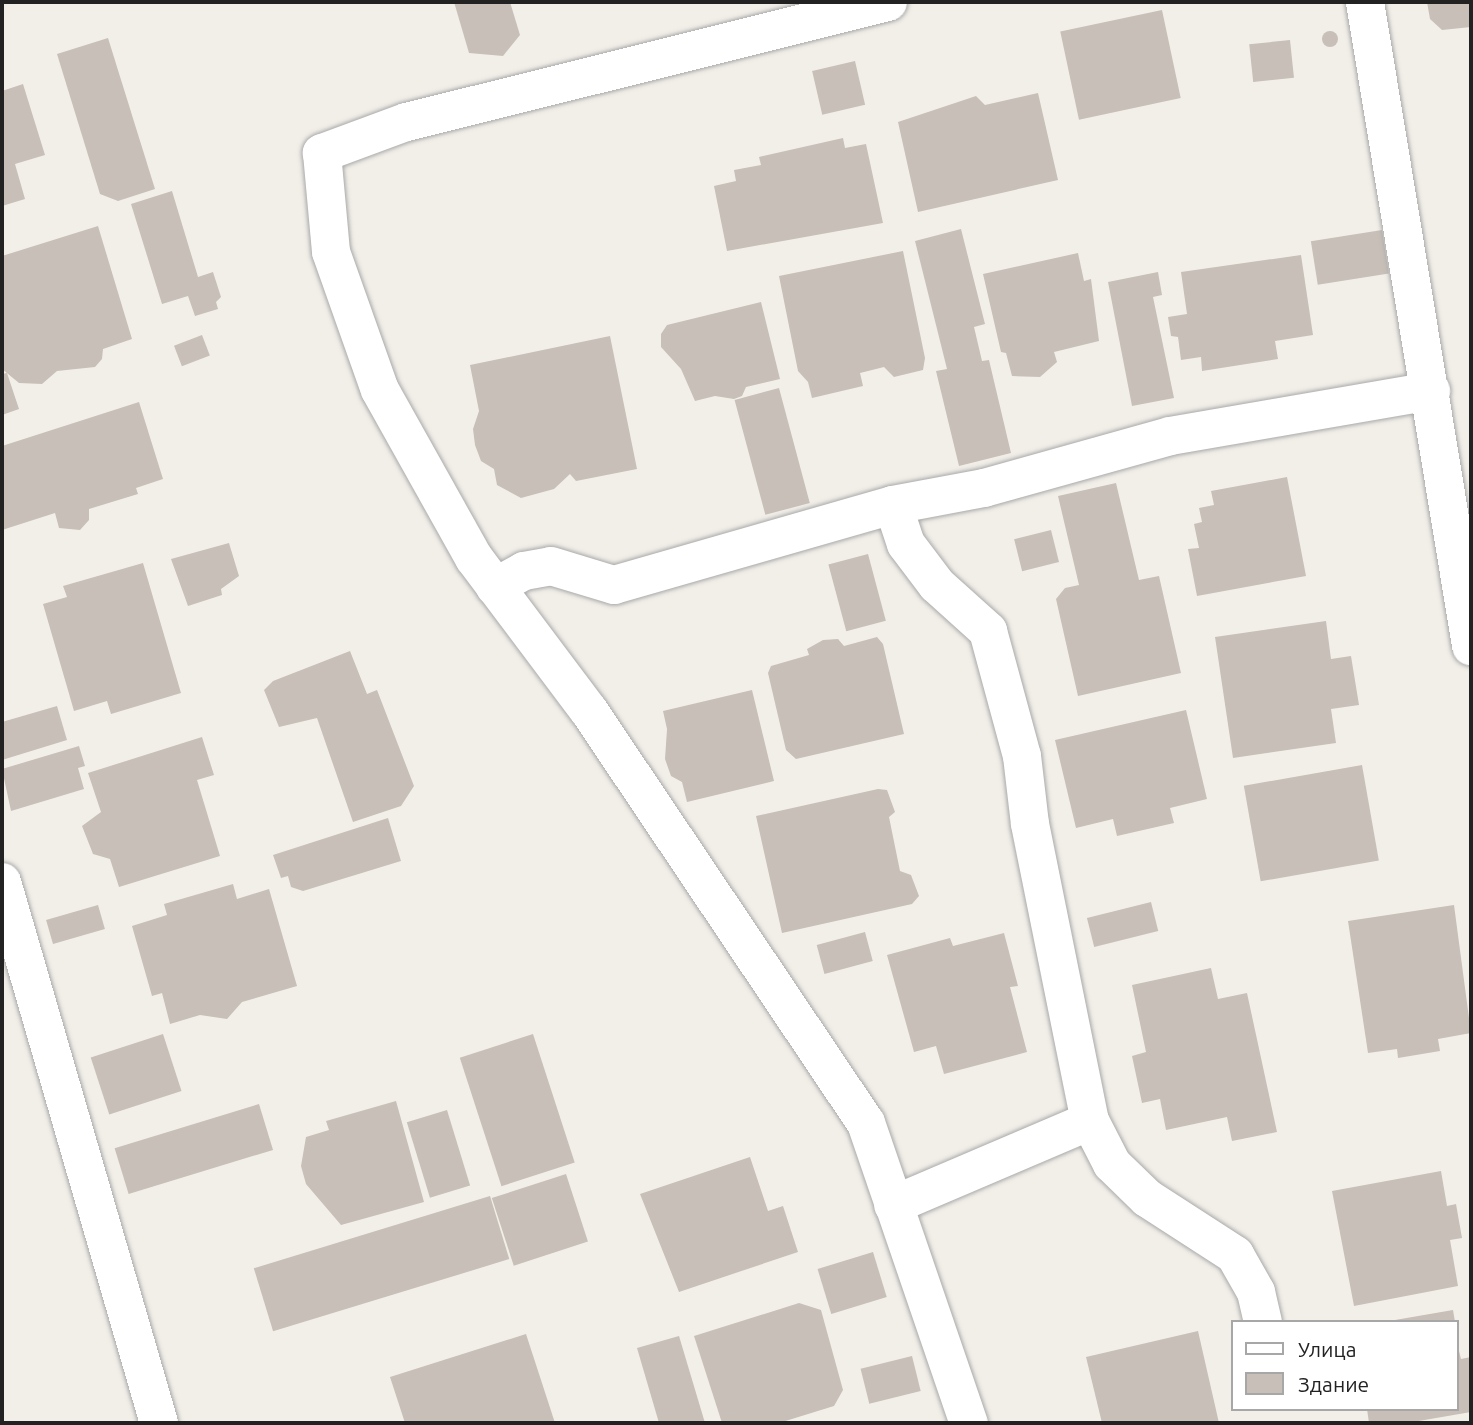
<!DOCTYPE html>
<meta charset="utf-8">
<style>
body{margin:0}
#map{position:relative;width:1473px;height:1425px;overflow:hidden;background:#f2efe9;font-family:Ubuntu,sans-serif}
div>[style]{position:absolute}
.building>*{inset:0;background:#c7bfb8;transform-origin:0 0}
.round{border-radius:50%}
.roads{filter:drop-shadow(0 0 2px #a9a9a9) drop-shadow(0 0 2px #a9a9a9)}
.minor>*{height:38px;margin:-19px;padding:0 19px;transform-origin:19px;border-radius:19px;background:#fff}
span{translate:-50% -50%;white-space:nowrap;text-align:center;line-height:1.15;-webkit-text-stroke:5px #fff;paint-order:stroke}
.frame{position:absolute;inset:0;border:4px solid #222;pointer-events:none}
.legend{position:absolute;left:1231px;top:1320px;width:228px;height:91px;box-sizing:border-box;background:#fff;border:2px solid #a7a7a7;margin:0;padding:9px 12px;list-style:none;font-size:21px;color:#222}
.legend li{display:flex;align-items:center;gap:14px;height:35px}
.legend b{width:35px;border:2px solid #a7a7a7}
</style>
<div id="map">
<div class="building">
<div style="clip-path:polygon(454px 2px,510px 2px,520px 35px,503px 56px,469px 53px)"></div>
<div style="clip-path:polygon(1427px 2px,1471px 2px,1471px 27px,1442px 30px,1430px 19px)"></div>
<div style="left:1162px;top:10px;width:90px;height:104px;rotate:78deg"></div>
<div class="round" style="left:1322px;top:31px;width:16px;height:16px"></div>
<div style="clip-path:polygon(108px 38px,155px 189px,118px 201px,100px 194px,57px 54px)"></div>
<div style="left:1290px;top:40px;width:38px;height:41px;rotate:84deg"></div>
<div style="left:855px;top:61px;width:45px;height:44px;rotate:77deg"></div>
<div style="clip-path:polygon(23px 84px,45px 155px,15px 164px,25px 199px,2px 206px,2px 91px)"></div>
<div style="clip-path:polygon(1038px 93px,1058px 180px,918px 212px,898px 122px,976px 96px,985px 105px)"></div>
<div style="clip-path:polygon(843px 138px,845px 148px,866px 144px,883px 223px,727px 251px,714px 186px,736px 181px,734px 170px,761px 165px,759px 157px)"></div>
<div style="clip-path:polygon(172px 191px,198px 277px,213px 272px,221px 297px,216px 302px,218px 309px,195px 316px,188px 296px,162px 304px,131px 204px)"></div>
<div style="clip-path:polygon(98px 226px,132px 339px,103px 349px,102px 359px,95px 367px,57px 371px,42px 384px,19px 383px,2px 369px,2px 256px)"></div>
<div style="clip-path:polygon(961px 229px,985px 324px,974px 327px,982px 361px,989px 360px,1011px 453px,959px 466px,936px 371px,947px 369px,915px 241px)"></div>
<div style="left:1382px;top:230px;width:44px;height:72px;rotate:81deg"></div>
<div style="clip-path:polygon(903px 251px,925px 358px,923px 370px,894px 377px,884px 367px,860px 373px,863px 386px,812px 398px,808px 382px,798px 371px,779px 276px)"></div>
<div style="clip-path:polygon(1078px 253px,1084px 281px,1091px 279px,1099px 341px,1054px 352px,1057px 362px,1040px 377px,1012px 376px,1006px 353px,1001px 352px,983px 274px)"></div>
<div style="clip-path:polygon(1301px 255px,1313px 335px,1275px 341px,1278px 359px,1202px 371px,1201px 357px,1181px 360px,1178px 337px,1171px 336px,1168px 317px,1187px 314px,1181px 272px)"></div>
<div style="clip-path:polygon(1158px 272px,1162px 295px,1153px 297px,1174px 398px,1132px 406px,1108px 282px)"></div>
<div style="clip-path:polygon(761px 302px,780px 379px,746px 387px,742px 396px,734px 399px,715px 396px,695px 401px,681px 369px,661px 347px,661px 334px,667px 325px)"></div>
<div style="left:202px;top:335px;width:22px;height:30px;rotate:69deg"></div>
<div style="clip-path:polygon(610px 336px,637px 469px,576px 481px,570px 474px,554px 489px,521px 498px,497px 485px,494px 469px,481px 461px,475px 445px,473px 429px,479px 411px,470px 365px)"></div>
<div style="clip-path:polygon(7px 373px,19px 409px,2px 415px,2px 374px)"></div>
<div style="left:779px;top:388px;width:119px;height:46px;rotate:75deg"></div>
<div style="clip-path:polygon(139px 402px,163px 479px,136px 488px,138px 494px,89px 509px,89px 520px,80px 530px,59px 528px,55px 513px,2px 530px,2px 446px)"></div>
<div style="clip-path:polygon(1287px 477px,1306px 576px,1197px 596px,1188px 549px,1199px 548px,1194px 524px,1202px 522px,1199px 508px,1214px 505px,1211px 491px)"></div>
<div style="clip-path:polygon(1116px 483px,1139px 580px,1159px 576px,1181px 673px,1078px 696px,1056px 599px,1065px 588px,1079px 585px,1058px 496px)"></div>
<div style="left:1051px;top:530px;width:33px;height:38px;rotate:76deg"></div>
<div style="clip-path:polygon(229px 543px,239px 576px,221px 589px,222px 595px,188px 606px,171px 559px)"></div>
<div style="left:868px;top:554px;width:69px;height:41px;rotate:75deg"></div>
<div style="clip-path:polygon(143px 563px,181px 693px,111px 714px,107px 701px,74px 711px,43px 604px,67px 597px,63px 586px)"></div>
<div style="clip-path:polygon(1326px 621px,1331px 659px,1351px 656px,1359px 705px,1331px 709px,1336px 743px,1233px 758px,1215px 637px)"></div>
<div style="clip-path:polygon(877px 637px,883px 644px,904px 734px,796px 759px,786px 750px,768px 673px,771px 666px,809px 655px,807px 649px,823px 640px,838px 639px,844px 646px)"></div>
<div style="clip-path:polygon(350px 651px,367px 694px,377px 690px,414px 786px,401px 806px,353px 822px,317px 718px,279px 727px,264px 690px,273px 681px)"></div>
<div style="clip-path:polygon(752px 690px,774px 781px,687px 802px,682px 782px,671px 776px,665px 759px,667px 729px,663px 711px)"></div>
<div style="clip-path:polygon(57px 706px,67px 740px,2px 760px,2px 722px)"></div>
<div style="clip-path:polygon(1186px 710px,1207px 799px,1170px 808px,1174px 823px,1117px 836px,1113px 819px,1076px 828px,1055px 740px)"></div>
<div style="clip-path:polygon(202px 737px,214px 775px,197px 780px,220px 856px,119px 887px,110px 859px,93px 854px,82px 826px,101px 812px,88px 773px)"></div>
<div style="clip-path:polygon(79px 746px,85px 766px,78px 768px,84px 789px,11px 811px,2px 769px)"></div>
<div style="left:1362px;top:765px;width:97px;height:120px;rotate:80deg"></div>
<div style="clip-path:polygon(878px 789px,887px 790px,895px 812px,889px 817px,900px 871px,911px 875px,919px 896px,912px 904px,782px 933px,756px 816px)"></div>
<div style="clip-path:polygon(388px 818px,401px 861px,303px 891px,291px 887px,288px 876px,281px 878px,273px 855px)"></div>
<div style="clip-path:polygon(233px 884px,237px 899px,269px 889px,297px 986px,242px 1002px,227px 1019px,200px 1015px,170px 1024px,162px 993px,152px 996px,132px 926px,167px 915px,164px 904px)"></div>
<div style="left:1151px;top:902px;width:30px;height:66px;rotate:76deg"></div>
<div style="left:98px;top:905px;width:25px;height:54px;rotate:74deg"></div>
<div style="clip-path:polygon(1454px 905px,1471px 1033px,1438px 1039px,1440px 1051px,1398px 1058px,1397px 1049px,1368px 1053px,1348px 921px)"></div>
<div style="left:865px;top:932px;width:30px;height:50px;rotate:75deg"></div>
<div style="clip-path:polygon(1004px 933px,1018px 986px,1010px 987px,1027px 1052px,944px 1074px,936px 1046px,914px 1052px,887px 955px,950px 938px,953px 946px)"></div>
<div style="clip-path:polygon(1211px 968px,1218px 999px,1247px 993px,1277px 1132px,1232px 1141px,1227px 1117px,1166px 1130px,1160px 1099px,1142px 1103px,1132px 1056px,1146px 1052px,1132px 985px)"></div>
<div style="left:163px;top:1034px;width:60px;height:76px;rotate:72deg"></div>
<div style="left:533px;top:1034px;width:135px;height:77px;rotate:72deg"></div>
<div style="clip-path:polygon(396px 1101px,424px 1202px,341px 1225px,306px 1184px,301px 1166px,306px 1137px,329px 1130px,326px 1121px)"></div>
<div style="left:259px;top:1104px;width:48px;height:151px;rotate:73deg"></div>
<div style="left:447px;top:1110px;width:79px;height:42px;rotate:73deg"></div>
<div style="clip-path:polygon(750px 1157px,768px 1211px,783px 1206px,798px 1252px,679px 1292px,640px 1194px)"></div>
<div style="clip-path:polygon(1441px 1171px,1447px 1206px,1456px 1204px,1462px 1238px,1450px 1240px,1458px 1286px,1354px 1306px,1332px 1191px)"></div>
<div style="left:566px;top:1174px;width:71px;height:78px;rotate:72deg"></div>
<div style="left:490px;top:1196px;width:66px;height:247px;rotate:73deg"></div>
<div style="left:873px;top:1252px;width:47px;height:58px;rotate:73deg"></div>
<div style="clip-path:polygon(799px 1303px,821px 1310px,843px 1390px,834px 1406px,779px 1423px,722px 1423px,694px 1336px)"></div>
<div style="clip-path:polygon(1453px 1310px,1455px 1322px,1395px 1322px,1395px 1320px)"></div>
<div style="clip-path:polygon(1198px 1331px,1219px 1423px,1102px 1423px,1086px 1357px)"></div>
<div style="clip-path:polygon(526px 1334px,555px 1423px,405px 1423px,390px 1377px)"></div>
<div style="clip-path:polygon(679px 1336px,705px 1423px,659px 1423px,637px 1348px)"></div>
<div style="clip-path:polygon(1457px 1343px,1461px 1359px,1471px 1357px,1471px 1412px,1407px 1423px,1369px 1423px,1367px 1409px,1457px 1409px)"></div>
<div style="left:912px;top:1356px;width:36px;height:53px;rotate:76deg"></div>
</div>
<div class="roads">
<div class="minor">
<div style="left:888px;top:2px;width:497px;rotate:166deg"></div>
<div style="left:406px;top:122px;width:90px;rotate:159.7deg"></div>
<div style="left:322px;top:153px;width:99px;rotate:84.8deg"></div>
<div style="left:331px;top:252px;width:146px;rotate:70.5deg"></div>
<div style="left:380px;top:390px;width:193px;rotate:60.8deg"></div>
<div style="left:474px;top:558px;width:191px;rotate:53.1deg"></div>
<div style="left:589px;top:711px;width:496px;rotate:56.1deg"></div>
<div style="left:866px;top:1123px;width:317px;rotate:71.1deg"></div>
<div style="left:1365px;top:2px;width:653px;rotate:80.65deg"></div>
<div style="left:893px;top:505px;width:93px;rotate:-10.6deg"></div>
<div style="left:984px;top:488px;width:193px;rotate:-15.6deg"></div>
<div style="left:1170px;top:436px;width:265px;rotate:-9.8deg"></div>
<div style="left:495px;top:587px;width:33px;rotate:-29deg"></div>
<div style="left:524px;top:571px;width:27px;rotate:-10deg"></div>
<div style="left:551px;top:566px;width:66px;rotate:16.8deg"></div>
<div style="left:614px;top:585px;width:290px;rotate:-16deg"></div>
<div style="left:893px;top:505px;width:41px;rotate:71.6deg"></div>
<div style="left:906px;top:544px;width:51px;rotate:52.9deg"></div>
<div style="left:937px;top:585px;width:69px;rotate:42deg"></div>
<div style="left:988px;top:631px;width:130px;rotate:74.8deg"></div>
<div style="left:1022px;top:756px;width:68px;rotate:83.3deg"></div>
<div style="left:1030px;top:824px;width:303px;rotate:78.6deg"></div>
<div style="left:1090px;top:1121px;width:214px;rotate:156.9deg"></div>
<div style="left:2px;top:882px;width:563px;rotate:73.82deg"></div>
<div style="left:1090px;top:1121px;width:48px;rotate:62.9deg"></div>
<div style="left:1112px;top:1164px;width:49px;rotate:44.2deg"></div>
<div style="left:1147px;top:1198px;width:105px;rotate:32.9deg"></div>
<div style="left:1235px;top:1255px;width:43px;rotate:60.4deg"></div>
<div style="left:1256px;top:1292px;width:31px;rotate:77deg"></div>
</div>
</div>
<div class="frame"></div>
<ul class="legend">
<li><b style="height:9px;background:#fff"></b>Улица</li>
<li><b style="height:19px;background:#c7bfb8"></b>Здание</li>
</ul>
</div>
